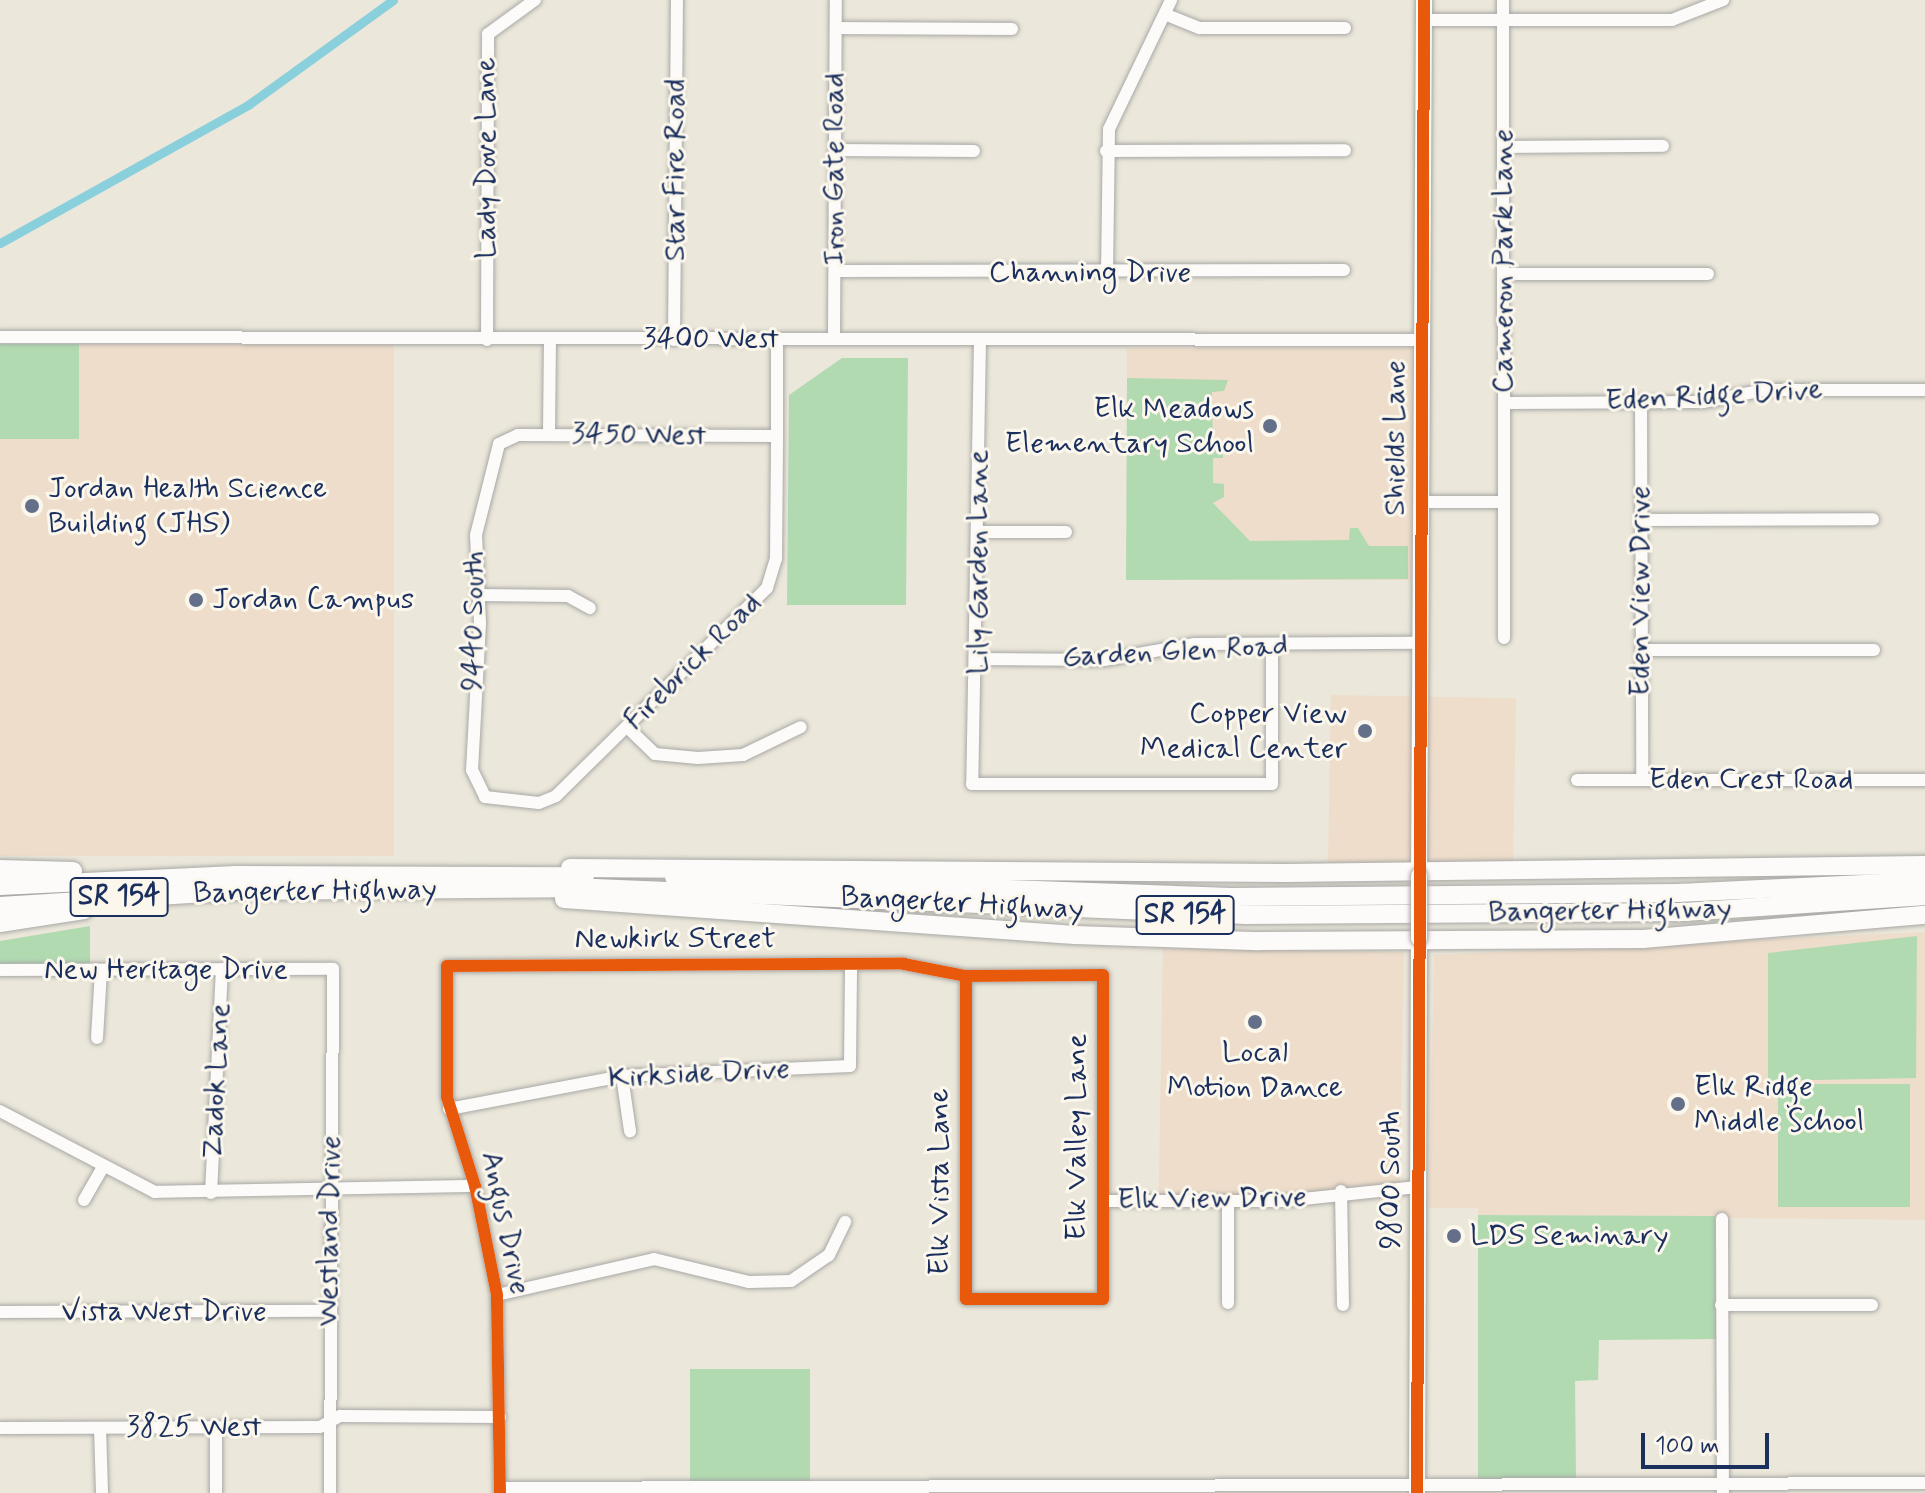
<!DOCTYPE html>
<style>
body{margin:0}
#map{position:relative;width:1925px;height:1493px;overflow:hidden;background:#ebe7da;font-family:Mynerve,sans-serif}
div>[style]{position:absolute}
.built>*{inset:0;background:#eeddca;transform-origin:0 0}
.green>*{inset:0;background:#b1dab1;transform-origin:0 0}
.canal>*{height:9px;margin:-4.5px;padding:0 4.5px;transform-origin:4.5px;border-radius:4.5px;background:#89cfdc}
.roads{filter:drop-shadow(0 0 2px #a8a8a6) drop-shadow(0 0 2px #a8a8a6)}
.minor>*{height:12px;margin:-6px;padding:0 6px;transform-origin:6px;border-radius:6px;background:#fcfbf9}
.major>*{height:16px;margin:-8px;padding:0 8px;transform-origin:8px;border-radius:8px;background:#fcfbf9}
.highway>*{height:18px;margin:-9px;padding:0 9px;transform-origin:9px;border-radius:9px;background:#fcfbf9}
.bridges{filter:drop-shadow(0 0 2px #a8a8a6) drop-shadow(0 0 2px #a8a8a6)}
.major-bridge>*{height:16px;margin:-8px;padding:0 8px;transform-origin:8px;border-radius:8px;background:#fcfbf9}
.cycleway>*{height:12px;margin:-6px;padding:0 6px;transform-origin:6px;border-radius:6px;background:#e8590c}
.dots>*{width:22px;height:22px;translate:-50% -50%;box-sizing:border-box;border:4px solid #fbf7ec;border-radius:50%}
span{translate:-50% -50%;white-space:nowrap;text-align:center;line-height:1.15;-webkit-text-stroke:6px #fbf7ec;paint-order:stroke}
.shield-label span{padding:2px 6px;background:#fbf7ec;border:2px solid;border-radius:6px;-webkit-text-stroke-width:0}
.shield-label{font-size:28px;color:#1b2f5e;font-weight:700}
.street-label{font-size:30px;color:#1b2f5e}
.poi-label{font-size:30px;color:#1b2f5e}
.right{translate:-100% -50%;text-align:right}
.left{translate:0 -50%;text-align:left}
.scale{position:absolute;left:1641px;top:1433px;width:128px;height:36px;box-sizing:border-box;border:4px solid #1b2f5e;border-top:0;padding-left:10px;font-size:24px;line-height:28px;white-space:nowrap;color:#1b2f5e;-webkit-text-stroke:6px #fbf7ec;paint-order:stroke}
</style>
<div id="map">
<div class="built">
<div style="left:0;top:344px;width:394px;height:512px"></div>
<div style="left:1127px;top:348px;width:284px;height:232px"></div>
<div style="left:1331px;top:695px;width:185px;height:168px;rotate:1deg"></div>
<div style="clip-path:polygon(1925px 932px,1925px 1220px,1478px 1215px,1478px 1208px,1429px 1208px,1434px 955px)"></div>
<div style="left:1163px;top:948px;width:241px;height:247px;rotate:1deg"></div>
</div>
<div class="green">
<div style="left:0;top:344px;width:79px;height:95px"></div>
<div style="clip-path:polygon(842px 358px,908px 358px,906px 605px,787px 605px,789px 395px)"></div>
<div style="clip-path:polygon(1127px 378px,1228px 380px,1224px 391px,1212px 392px,1213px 457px,1214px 445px,1223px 445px,1223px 458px,1213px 458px,1213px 483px,1224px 484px,1224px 497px,1213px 503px,1250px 541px,1349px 540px,1350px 528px,1358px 528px,1369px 546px,1408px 546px,1408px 579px,1126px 580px)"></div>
<div style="clip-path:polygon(90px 926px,90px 965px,0 966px,0 941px)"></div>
<div style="clip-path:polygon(1917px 936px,1916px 1078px,1768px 1081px,1768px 953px)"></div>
<div style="left:1778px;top:1084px;width:132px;height:123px"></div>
<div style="clip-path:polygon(1478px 1215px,1715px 1216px,1716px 1339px,1599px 1340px,1598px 1380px,1575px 1381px,1576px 1479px,1478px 1479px)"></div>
<div style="left:690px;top:1369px;width:120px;height:113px"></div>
</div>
<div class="canal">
<div style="left:0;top:243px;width:284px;rotate:-29.1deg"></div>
<div style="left:248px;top:105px;width:179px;rotate:-35.9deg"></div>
</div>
<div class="roads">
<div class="minor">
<div style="left:1503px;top:0;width:638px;rotate:89.91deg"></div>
<div style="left:1167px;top:15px;width:35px;rotate:22deg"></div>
<div style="left:1200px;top:28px;width:145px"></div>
<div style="left:1424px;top:20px;width:248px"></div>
<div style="left:1672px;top:20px;width:55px;rotate:-21.4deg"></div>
<div style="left:836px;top:28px;width:176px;rotate:0.3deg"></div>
<div style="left:1504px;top:147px;width:159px;rotate:-0.4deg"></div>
<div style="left:835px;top:150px;width:139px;rotate:0.4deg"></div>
<div style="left:1106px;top:151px;width:239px;rotate:-0.2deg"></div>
<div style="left:835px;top:271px;width:509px;rotate:-0.11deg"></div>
<div style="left:1107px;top:273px;width:144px;rotate:-89.2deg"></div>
<div style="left:1109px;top:129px;width:143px;rotate:-64.3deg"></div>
<div style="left:1504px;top:274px;width:204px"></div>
<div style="left:0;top:337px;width:1422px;rotate:0.12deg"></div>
<div style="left:834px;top:339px;width:339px;rotate:-89.7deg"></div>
<div style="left:487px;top:340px;width:306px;rotate:-89.8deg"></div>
<div style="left:488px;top:34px;width:58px;rotate:-35.9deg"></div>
<div style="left:674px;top:340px;width:340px;rotate:-89.5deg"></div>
<div style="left:980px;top:340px;width:444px;rotate:91deg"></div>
<div style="left:972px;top:784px;width:300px"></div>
<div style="left:1272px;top:784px;width:140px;rotate:-90deg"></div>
<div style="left:1641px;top:402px;width:378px;rotate:89.8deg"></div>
<div style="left:1504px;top:403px;width:199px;rotate:-0.3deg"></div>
<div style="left:1703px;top:402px;width:63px;rotate:-11deg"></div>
<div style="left:1765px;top:390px;width:160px"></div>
<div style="left:549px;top:434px;width:95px;rotate:-89.4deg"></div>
<div style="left:777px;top:436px;width:259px;rotate:-179.8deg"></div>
<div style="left:518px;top:435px;width:21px;rotate:155deg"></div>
<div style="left:499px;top:444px;width:94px;rotate:104.2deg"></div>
<div style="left:476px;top:535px;width:88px;rotate:87.4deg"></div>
<div style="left:480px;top:623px;width:147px;rotate:93.1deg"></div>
<div style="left:472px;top:770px;width:30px;rotate:64deg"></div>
<div style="left:485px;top:797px;width:54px;rotate:6.3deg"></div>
<div style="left:539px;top:803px;width:18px;rotate:-22deg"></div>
<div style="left:556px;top:796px;width:296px;rotate:-44.6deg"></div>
<div style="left:767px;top:588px;width:30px;rotate:-73deg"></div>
<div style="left:776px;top:559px;width:123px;rotate:-89.5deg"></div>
<div style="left:777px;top:436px;width:97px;rotate:-90deg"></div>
<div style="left:1422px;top:502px;width:82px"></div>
<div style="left:1641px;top:520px;width:232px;rotate:-0.2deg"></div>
<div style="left:979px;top:532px;width:87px"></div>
<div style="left:478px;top:595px;width:90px;rotate:0.6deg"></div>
<div style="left:568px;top:596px;width:25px;rotate:29deg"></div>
<div style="left:1642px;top:650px;width:232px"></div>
<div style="left:978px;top:659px;width:126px;rotate:0.5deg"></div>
<div style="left:1104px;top:660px;width:91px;rotate:-10.1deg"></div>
<div style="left:1194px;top:644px;width:227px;rotate:-0.3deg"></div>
<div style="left:627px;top:727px;width:39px;rotate:44deg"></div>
<div style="left:655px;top:754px;width:43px;rotate:5.3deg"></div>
<div style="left:698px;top:758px;width:45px;rotate:-3.8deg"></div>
<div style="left:743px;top:755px;width:64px;rotate:-25.8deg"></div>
<div style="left:1577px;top:780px;width:348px"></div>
<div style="left:0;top:970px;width:333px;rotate:-0.2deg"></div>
<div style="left:333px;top:969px;width:524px;rotate:90.33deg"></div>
<div style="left:97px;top:1038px;width:68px;rotate:-86.6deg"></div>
<div style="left:622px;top:1076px;width:56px;rotate:81.7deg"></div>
<div style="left:449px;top:1109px;width:176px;rotate:-10.8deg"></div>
<div style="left:622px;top:1076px;width:228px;rotate:-2.5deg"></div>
<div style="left:850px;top:1066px;width:101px;rotate:-89.4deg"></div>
<div style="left:0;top:1111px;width:175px;rotate:27.6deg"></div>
<div style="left:155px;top:1192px;width:320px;rotate:-1.1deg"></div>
<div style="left:1341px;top:1191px;width:114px;rotate:89deg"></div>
<div style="left:211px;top:1193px;width:224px;rotate:-87.2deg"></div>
<div style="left:84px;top:1200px;width:38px;rotate:-60deg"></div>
<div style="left:1103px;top:1201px;width:181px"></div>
<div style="left:1284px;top:1201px;width:134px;rotate:-6deg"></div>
<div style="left:1228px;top:1201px;width:102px;rotate:90deg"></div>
<div style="left:1722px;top:1219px;width:274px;rotate:89.8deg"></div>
<div style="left:497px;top:1295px;width:161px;rotate:-12.9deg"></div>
<div style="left:654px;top:1259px;width:98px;rotate:13.6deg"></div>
<div style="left:749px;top:1282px;width:42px;rotate:-1.4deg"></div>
<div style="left:791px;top:1281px;width:46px;rotate:-34.4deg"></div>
<div style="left:829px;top:1255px;width:37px;rotate:-64deg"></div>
<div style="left:1721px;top:1305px;width:151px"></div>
<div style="left:0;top:1312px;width:329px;rotate:-0.2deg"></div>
<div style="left:0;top:1428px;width:320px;rotate:-0.2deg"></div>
<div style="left:320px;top:1427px;width:23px;rotate:-29deg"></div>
<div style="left:340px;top:1416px;width:160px;rotate:0.4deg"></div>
<div style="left:100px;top:1428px;width:65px;rotate:88.2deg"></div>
<div style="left:500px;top:1488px;width:1425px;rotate:-0.2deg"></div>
<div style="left:216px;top:1493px;width:66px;rotate:-90deg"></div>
<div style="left:500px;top:1493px;width:198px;rotate:-90.9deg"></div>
<div style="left:497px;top:1295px;width:111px;rotate:-101.4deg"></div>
<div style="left:475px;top:1186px;width:93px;rotate:-107.5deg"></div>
<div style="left:447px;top:1097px;width:131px;rotate:-90deg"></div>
<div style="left:447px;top:966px;width:457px;rotate:-0.3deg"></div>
<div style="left:904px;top:964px;width:63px;rotate:11deg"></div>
<div style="left:966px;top:976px;width:137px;rotate:-0.4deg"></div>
<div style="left:1103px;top:975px;width:324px;rotate:90deg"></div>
<div style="left:1103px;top:1299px;width:137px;rotate:180deg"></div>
<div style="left:966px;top:1299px;width:323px;rotate:-90deg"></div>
</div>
<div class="major">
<div style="left:1419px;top:876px;width:876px;rotate:-89.67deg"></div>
<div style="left:1417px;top:1493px;width:555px;rotate:-89.79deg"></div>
</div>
<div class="highway">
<div style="left:570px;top:868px;width:716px;rotate:0.4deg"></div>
<div style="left:1286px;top:873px;width:639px;rotate:-0.72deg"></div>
<div style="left:0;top:869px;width:73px;rotate:1.6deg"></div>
<div style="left:674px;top:877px;width:557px;rotate:2.06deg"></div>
<div style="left:1231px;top:897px;width:447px;rotate:-0.5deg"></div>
<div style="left:1678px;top:893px;width:247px;rotate:-2.8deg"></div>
<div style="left:0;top:886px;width:236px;rotate:-2.7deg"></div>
<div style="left:236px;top:875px;width:349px;rotate:0.2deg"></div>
<div style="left:564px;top:899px;width:512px;rotate:4.03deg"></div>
<div style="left:1075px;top:935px;width:185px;rotate:1.9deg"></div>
<div style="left:1260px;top:941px;width:383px;rotate:-0.3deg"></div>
<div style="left:1643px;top:939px;width:283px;rotate:-4.9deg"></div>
<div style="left:0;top:906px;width:237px;rotate:-3.6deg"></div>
<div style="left:237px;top:891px;width:358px;rotate:-0.5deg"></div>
<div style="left:595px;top:888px;width:652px;rotate:2.37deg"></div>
<div style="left:1246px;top:915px;width:438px;rotate:-0.4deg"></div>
<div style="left:1684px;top:912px;width:242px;rotate:-3.8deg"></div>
<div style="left:0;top:923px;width:85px;rotate:-8.8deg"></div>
</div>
</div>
<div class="bridges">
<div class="major-bridge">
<div style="left:1419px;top:938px;width:62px;rotate:-90deg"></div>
</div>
</div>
<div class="cycleway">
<div style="left:500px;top:1493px;width:198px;rotate:-90.9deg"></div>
<div style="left:497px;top:1295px;width:111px;rotate:-101.4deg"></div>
<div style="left:475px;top:1186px;width:93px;rotate:-107.5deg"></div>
<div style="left:447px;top:1097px;width:131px;rotate:-90deg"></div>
<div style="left:447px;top:966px;width:457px;rotate:-0.3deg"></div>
<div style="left:904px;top:964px;width:63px;rotate:11deg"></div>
<div style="left:966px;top:976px;width:137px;rotate:-0.4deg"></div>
<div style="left:1103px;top:975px;width:324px;rotate:90deg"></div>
<div style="left:1103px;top:1299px;width:137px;rotate:180deg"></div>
<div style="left:966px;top:1299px;width:323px;rotate:-90deg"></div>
<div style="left:1417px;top:1493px;width:1493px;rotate:-89.73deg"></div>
</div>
<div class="dots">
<div style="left:1270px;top:426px;background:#646f89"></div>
<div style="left:32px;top:506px;background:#646f89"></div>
<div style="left:196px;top:600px;background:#646f89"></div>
<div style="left:1365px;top:731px;background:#646f89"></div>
<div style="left:1255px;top:1022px;background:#646f89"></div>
<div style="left:1678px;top:1104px;background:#646f89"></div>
<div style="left:1454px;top:1236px;background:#646f89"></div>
</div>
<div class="shield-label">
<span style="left:119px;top:897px">SR 154</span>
<span style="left:1185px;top:915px">SR 154</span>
</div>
<div class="street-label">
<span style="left:487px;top:158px;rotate:-90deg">Lady Dove Lane</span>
<span style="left:835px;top:169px;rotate:-90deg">Iron Gate Road</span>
<span style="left:676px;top:170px;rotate:-90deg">Star Fire Road</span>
<span style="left:1504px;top:261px;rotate:-90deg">Cameron Park Lane</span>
<span style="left:1090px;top:273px">Channing Drive</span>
<span style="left:711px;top:339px">3400 West</span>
<span style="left:1714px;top:396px;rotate:-3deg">Eden Ridge Drive</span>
<span style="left:639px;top:435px;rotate:1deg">3450 West</span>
<span style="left:1396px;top:438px;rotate:-90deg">Shields Lane</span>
<span style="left:979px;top:562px;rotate:-90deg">Lily Garden Lane</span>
<span style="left:1641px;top:591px;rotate:-90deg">Eden View Drive</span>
<span style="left:474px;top:621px;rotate:-89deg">9440 South</span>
<span style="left:1175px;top:652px;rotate:-3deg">Garden Glen Road</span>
<span style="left:693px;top:662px;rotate:-45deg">Firebrick Road</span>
<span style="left:1751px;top:780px">Eden Crest Road</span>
<span style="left:315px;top:892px;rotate:-1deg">Bangerter Highway</span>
<span style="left:962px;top:904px;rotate:3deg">Bangerter Highway</span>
<span style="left:1610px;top:911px;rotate:-1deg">Bangerter Highway</span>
<span style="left:675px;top:939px">Newkirk Street</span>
<span style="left:166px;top:970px">New Heritage Drive</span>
<span style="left:699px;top:1074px;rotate:-3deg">Kirkside Drive</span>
<span style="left:217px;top:1081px;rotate:-87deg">Zadok Lane</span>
<span style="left:1077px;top:1137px;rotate:-90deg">Elk Valley Lane</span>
<span style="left:1391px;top:1180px;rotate:-90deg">9800 South</span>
<span style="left:940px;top:1182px;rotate:-90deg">Elk Vista Lane</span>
<span style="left:1212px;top:1199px;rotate:-1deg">Elk View Drive</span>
<span style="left:505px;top:1223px;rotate:78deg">Angus Drive</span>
<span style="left:330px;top:1231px;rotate:-89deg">Westland Drive</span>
<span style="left:164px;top:1312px">Vista West Drive</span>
<span style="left:194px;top:1427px">3825 West</span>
</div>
<div class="poi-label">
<span class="right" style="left:1254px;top:426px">Elk Meadows<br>Elementary School</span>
<span class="left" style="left:48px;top:506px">Jordan Health Science<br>Building (JHS)</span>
<span class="left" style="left:212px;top:600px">Jordan Campus</span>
<span class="right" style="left:1347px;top:731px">Copper View<br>Medical Center</span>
<span style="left:1255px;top:1070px">Local<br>Motion Dance</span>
<span class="left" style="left:1694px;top:1104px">Elk Ridge<br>Middle School</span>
<span class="left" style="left:1470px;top:1236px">LDS Seminary</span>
</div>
<div class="scale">100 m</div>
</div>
